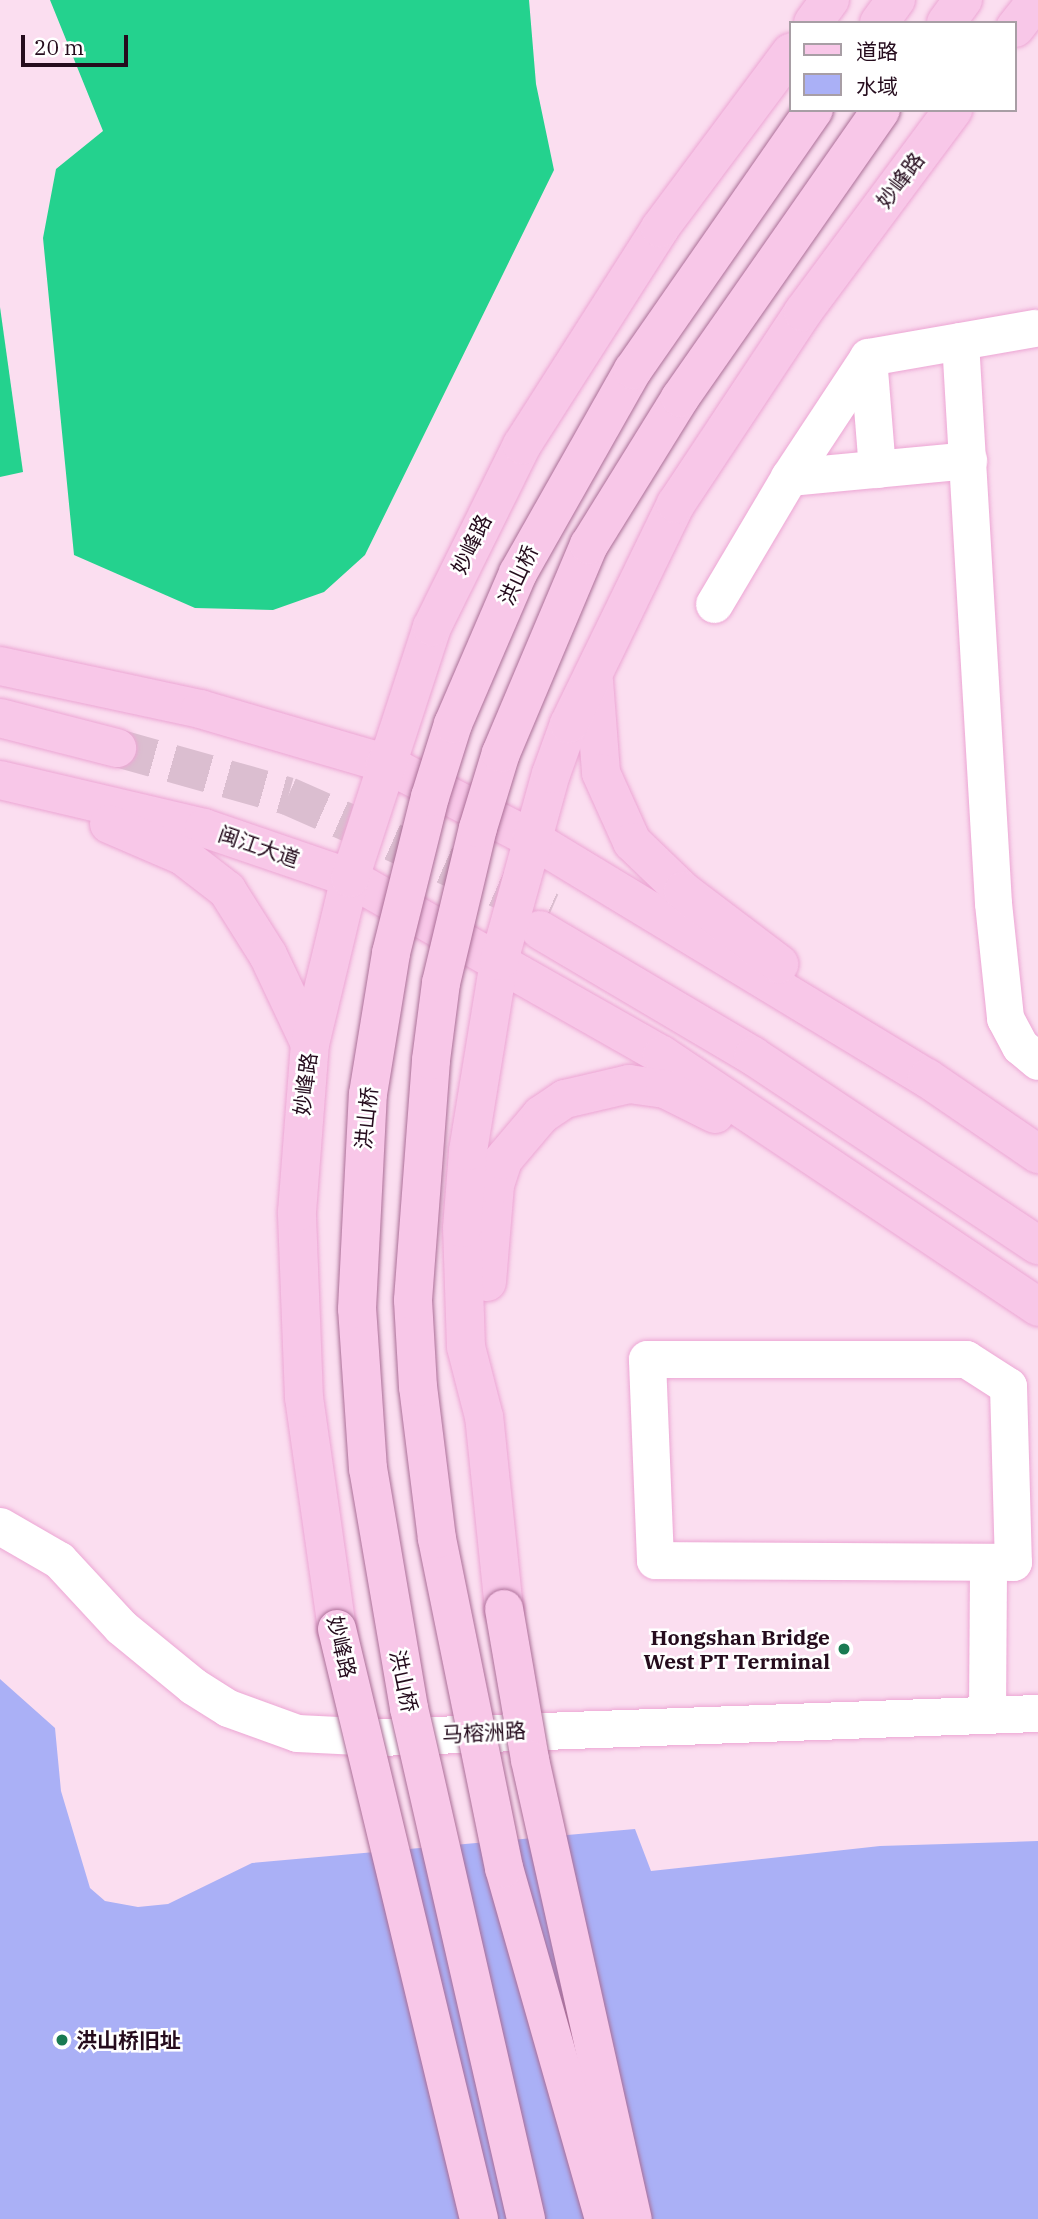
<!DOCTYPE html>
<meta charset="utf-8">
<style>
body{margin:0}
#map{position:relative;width:1038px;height:2219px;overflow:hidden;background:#fbdef0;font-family:"IBM Plex Serif","Noto Sans SC",serif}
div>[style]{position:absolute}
.forest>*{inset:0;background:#24d28e}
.water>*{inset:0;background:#aab0f6}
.major-tunnel>*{height:38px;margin-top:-19px;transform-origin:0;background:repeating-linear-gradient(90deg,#dbbed0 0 38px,transparent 0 57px)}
.roads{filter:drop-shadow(0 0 2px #eca6d4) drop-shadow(0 0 2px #eca6d4)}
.minor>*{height:37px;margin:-18.5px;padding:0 18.5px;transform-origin:18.5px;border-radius:18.5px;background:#fff}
.major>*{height:38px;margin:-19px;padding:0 19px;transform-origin:19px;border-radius:19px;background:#f8c7e8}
.bridges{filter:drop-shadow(0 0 2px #ab6e97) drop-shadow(0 0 2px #ab6e97)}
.major-bridge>*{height:38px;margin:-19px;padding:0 19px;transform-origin:19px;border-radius:19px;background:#f8c7e8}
.dots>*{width:19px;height:19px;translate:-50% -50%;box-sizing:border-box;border:4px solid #fff;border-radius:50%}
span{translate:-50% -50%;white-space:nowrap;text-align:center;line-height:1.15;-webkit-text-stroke:5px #fff;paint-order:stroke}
.street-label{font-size:21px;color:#250c1d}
.poi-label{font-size:21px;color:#250c1d;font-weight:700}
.right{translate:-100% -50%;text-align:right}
.left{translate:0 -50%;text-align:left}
.legend{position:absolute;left:789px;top:21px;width:228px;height:91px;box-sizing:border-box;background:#fff;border:2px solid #a89ea5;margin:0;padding:9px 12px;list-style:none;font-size:21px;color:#250c1d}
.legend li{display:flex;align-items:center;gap:14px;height:35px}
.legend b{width:35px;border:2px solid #a89ea5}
.scale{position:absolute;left:21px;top:35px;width:107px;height:32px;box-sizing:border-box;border:4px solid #250c1d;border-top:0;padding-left:9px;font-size:21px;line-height:24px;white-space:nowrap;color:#250c1d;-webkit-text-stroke:5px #fff;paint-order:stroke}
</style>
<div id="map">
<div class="forest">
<div style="clip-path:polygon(50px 0,529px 0,536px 84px,554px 170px,365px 555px,324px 592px,273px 610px,195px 608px,74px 555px,43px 238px,56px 169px,103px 131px)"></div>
<div style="clip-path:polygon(0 307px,23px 472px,0 477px)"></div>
</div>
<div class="water">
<div style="clip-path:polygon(0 1679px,55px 1728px,61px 1791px,90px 1888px,105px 1901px,138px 1907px,168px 1904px,252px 1863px,635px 1829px,651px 1871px,880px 1846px,1038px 1841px,1038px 2219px,0 2219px)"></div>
</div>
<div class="major-tunnel">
<div style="left:117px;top:748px;width:178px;rotate:15.7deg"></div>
<div style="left:288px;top:796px;width:287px;rotate:23.8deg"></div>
</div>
<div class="roads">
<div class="minor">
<div style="left:960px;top:341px;width:563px;rotate:86.64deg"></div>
<div style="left:993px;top:903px;width:116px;rotate:84deg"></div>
<div style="left:1005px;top:1018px;width:32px;rotate:62deg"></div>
<div style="left:1020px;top:1046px;width:23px;rotate:40deg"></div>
<div style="left:877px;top:469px;width:112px;rotate:-94.6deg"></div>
<div style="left:868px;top:357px;width:169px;rotate:-9.9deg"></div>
<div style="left:789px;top:477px;width:144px;rotate:-56.6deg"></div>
<div style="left:714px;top:604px;width:147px;rotate:-59.4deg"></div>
<div style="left:789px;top:477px;width:180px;rotate:-5.4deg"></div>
<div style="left:647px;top:1359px;width:319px"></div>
<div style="left:966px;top:1359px;width:50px;rotate:32.7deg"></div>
<div style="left:1008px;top:1386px;width:176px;rotate:88.4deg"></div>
<div style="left:1013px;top:1562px;width:358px;rotate:-179.7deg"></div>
<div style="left:655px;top:1560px;width:201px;rotate:-92.3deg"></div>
<div style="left:0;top:1526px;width:68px;rotate:30deg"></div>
<div style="left:59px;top:1560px;width:91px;rotate:47.2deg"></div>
<div style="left:121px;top:1627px;width:93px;rotate:39.3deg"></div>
<div style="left:193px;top:1686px;width:41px;rotate:32.2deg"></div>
<div style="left:228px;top:1708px;width:73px;rotate:19.9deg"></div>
<div style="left:297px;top:1733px;width:82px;rotate:2.8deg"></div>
<div style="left:379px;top:1737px;width:659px;rotate:-2.09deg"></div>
<div style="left:987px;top:1713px;width:151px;rotate:-89.6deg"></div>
</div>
<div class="major">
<div style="left:813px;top:23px;width:29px;rotate:-54deg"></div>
<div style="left:879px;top:23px;width:29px;rotate:-54deg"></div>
<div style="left:946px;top:23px;width:29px;rotate:-54deg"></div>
<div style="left:1015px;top:28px;width:36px;rotate:-52deg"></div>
<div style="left:0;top:666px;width:205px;rotate:12.1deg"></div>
<div style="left:200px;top:709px;width:193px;rotate:16.3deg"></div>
<div style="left:385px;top:763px;width:165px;rotate:27.3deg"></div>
<div style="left:532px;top:839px;width:462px;rotate:31.2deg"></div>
<div style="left:927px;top:1078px;width:135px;rotate:34.4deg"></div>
<div style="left:594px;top:681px;width:92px;rotate:85.6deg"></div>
<div style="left:601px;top:773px;width:76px;rotate:65.8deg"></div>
<div style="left:632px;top:842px;width:71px;rotate:43.9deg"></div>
<div style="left:683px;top:891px;width:121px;rotate:37.2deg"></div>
<div style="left:0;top:718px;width:121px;rotate:14.4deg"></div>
<div style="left:0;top:780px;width:210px;rotate:13.2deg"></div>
<div style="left:204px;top:828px;width:154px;rotate:18.9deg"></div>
<div style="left:350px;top:878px;width:359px;rotate:29.6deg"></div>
<div style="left:662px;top:1055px;width:453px;rotate:33.8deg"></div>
<div style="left:109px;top:824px;width:81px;rotate:23.4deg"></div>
<div style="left:183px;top:856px;width:56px;rotate:37.7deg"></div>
<div style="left:227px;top:890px;width:77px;rotate:57.8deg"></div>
<div style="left:268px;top:955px;width:98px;rotate:64.7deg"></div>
<div style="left:540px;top:930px;width:247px;rotate:30.6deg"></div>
<div style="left:753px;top:1056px;width:342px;rotate:33.6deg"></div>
<div style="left:487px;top:1282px;width:97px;rotate:-85.3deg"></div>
<div style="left:495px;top:1185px;width:26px;rotate:-72deg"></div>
<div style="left:503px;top:1160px;width:59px;rotate:-49.8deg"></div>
<div style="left:541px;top:1115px;width:29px;rotate:-34deg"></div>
<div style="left:565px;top:1099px;width:66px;rotate:-13.2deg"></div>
<div style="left:629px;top:1084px;width:36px;rotate:8deg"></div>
<div style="left:665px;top:1089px;width:56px;rotate:26.6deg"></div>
<div style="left:504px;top:1609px;width:193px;rotate:-95.9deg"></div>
<div style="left:484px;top:1417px;width:72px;rotate:-104.4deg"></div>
<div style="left:466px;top:1347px;width:119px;rotate:-91.9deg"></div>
<div style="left:462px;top:1228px;width:77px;rotate:-85.5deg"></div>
<div style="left:468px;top:1151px;width:193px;rotate:-80.7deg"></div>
<div style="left:499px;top:961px;width:194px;rotate:-74.5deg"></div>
<div style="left:551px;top:774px;width:53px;rotate:-70.2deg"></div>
<div style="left:569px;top:724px;width:245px;rotate:-64.1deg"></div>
<div style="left:676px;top:504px;width:230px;rotate:-56.5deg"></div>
<div style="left:803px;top:312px;width:252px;rotate:-53.4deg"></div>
<div style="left:337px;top:1629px;width:233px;rotate:-98.1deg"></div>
<div style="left:304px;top:1398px;width:186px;rotate:-92.2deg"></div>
<div style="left:297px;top:1212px;width:169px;rotate:-85.6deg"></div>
<div style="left:310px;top:1044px;width:171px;rotate:-76.5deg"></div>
<div style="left:350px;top:878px;width:264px;rotate:-71.9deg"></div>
<div style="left:432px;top:627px;width:203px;rotate:-63.7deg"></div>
<div style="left:522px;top:445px;width:257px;rotate:-57.5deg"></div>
<div style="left:660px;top:228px;width:219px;rotate:-53.3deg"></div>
</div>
</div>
<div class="bridges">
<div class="major-bridge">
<div style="left:504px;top:1609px;width:153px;rotate:80.2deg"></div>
<div style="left:530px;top:1760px;width:470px;rotate:77.4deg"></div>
<div style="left:337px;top:1629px;width:607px;rotate:76.47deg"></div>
<div style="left:526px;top:2219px;width:524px;rotate:-102.9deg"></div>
<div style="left:409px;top:1708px;width:242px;rotate:-99.7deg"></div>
<div style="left:368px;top:1469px;width:160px;rotate:-93.9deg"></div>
<div style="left:357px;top:1309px;width:215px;rotate:-87.1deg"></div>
<div style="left:368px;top:1094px;width:143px;rotate:-80.7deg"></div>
<div style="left:391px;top:953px;width:161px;rotate:-76deg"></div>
<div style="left:430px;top:797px;width:77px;rotate:-72.5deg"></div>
<div style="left:453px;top:724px;width:164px;rotate:-66.7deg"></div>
<div style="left:518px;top:573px;width:233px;rotate:-60.5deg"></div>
<div style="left:633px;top:370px;width:317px;rotate:-55.2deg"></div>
<div style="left:604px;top:2219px;width:365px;rotate:-105.9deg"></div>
<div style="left:504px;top:1868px;width:336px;rotate:-101.5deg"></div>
<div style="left:437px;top:1539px;width:153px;rotate:-97.1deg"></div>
<div style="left:418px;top:1387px;width:87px;rotate:-93.3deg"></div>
<div style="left:413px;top:1300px;width:241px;rotate:-85.7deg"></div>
<div style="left:431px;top:1060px;width:78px;rotate:-82.6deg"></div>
<div style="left:441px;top:983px;width:159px;rotate:-76.6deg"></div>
<div style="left:478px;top:828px;width:78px;rotate:-73deg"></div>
<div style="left:501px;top:753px;width:226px;rotate:-67.1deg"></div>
<div style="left:589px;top:545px;width:173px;rotate:-58.2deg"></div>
<div style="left:680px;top:398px;width:351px;rotate:-55.1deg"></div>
</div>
</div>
<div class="dots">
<div style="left:844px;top:1649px;background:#197a52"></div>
<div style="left:62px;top:2040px;background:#197a52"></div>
</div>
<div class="street-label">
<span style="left:900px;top:180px;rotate:-53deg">妙峰路</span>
<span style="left:471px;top:544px;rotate:-64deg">妙峰路</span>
<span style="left:518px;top:575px;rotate:-65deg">洪山桥</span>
<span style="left:259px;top:846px;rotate:19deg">闽江大道</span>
<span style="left:305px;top:1084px;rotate:-83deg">妙峰路</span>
<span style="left:366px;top:1118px;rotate:-84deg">洪山桥</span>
<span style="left:342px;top:1647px;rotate:77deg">妙峰路</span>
<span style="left:404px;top:1681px;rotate:78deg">洪山桥</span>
<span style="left:484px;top:1732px;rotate:-3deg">马榕洲路</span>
</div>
<div class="poi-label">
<span class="right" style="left:830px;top:1649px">Hongshan Bridge<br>West PT Terminal</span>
<span class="left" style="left:76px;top:2040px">洪山桥旧址</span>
</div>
<ul class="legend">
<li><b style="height:9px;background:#f8c7e8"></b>道路</li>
<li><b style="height:19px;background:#aab0f6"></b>水域</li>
</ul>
<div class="scale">20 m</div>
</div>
